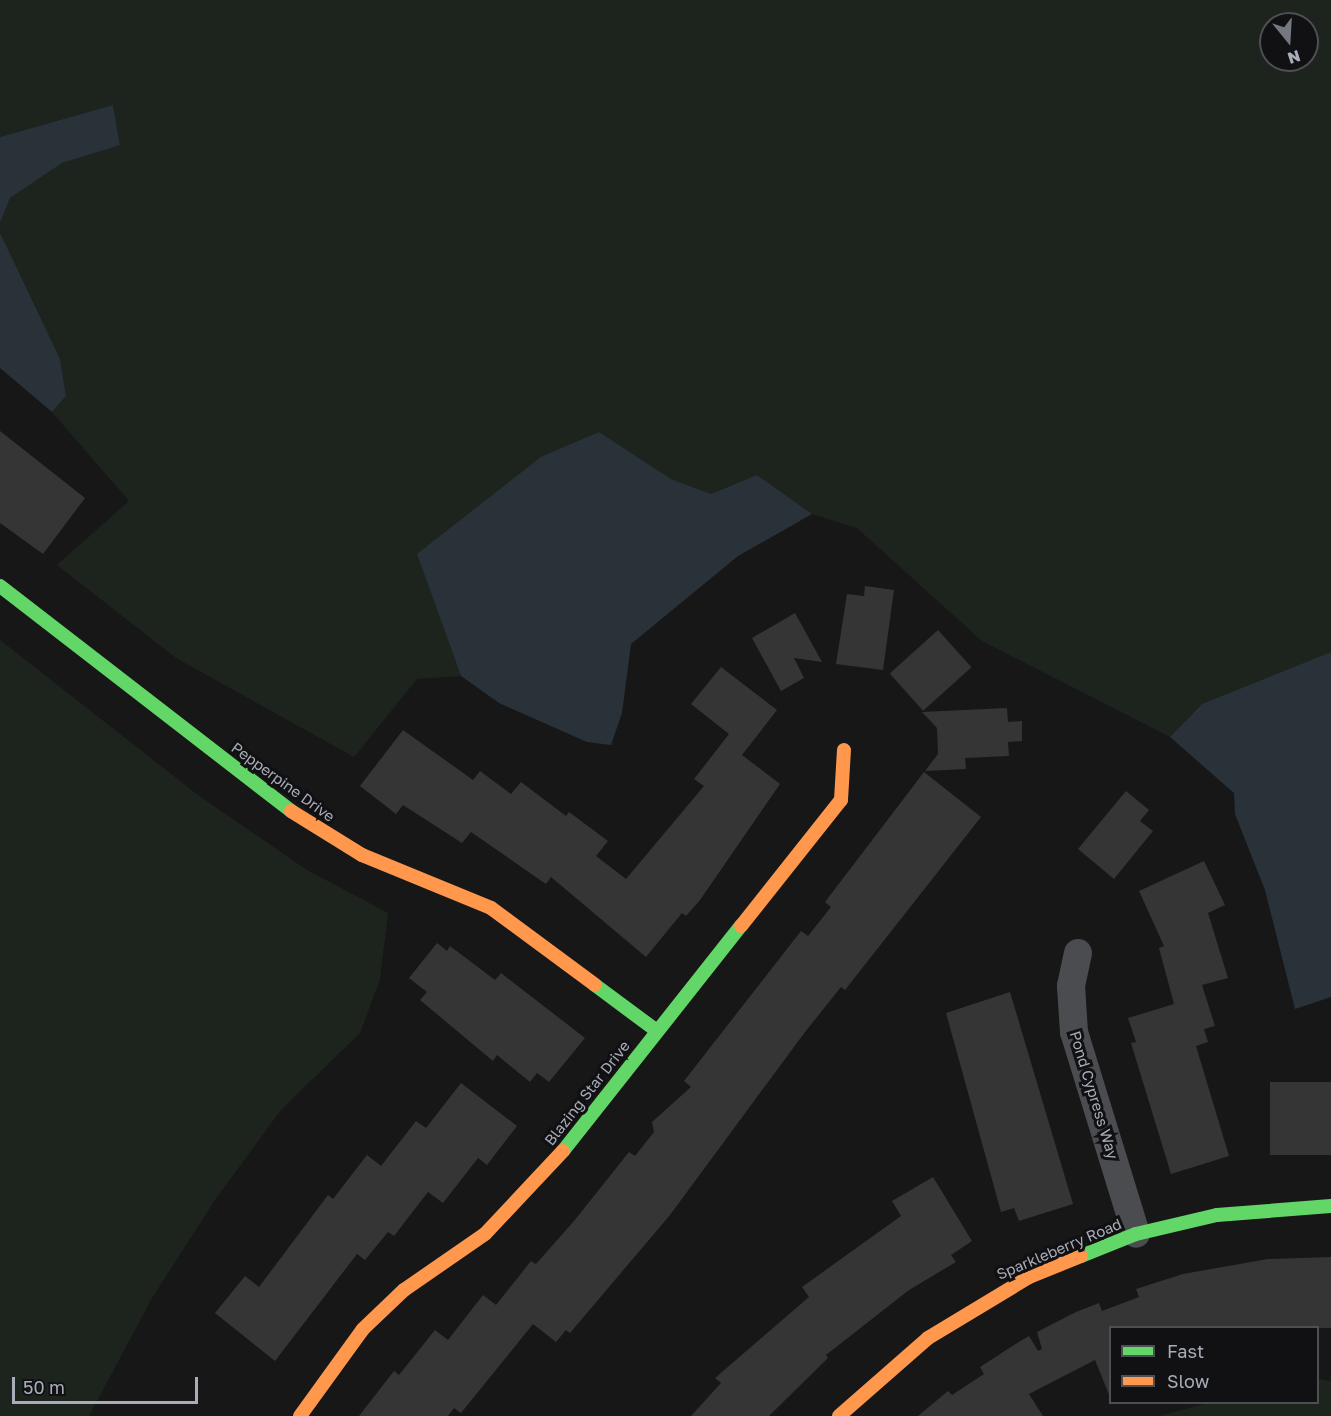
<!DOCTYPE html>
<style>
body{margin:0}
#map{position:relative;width:1331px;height:1416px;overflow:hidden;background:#171717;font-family:"Golos Text",sans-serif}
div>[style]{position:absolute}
.green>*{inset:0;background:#1d241e}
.water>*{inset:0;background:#2a3239}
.building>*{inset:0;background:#353536;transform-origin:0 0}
.street>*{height:28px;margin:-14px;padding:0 14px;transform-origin:14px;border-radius:14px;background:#4b4c50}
.fast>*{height:14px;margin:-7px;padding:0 7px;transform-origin:7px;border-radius:7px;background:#63d668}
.slow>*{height:14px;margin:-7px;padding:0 7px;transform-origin:7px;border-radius:7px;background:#ff974d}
span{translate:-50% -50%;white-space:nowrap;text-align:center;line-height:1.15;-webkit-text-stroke:6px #111113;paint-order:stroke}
.street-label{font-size:15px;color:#a8adb8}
.legend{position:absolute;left:1109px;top:1326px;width:210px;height:78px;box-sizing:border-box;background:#111113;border:2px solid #4d4f55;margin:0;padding:8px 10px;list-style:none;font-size:18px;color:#a8adb8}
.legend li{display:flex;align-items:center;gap:12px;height:30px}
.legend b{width:30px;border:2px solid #4d4f55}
.north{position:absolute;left:1259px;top:12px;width:60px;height:60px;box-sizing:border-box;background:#111113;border:2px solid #4d4f55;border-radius:50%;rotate:162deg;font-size:16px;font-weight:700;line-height:24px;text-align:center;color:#a8adb8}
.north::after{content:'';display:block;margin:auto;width:21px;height:27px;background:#757880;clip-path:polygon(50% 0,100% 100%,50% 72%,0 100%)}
.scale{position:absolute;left:12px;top:1377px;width:186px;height:27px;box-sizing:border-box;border:3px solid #a8adb8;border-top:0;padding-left:8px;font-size:18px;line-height:21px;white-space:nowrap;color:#a8adb8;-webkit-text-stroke:4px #111113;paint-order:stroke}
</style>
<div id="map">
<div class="green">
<div style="clip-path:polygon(evenodd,0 0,1331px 0,1331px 652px,1202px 704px,1170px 737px,982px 641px,857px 528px,812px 514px,757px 475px,711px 494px,671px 479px,599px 432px,417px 554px,461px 676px,417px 679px,354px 757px,176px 658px,57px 565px,129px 501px,52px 412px,66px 396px,60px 359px,25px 293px,0 233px,0 223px,10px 198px,62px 163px,120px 144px,113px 105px,0 137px,0 0,1271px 24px,1307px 24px,1307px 60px,1271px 60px,1271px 24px)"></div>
<div style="clip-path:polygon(0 640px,198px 795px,307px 870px,388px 913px,380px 979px,360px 1033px,281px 1110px,215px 1200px,152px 1298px,89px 1416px,0 1416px)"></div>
<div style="clip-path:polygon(1318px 1379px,1331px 1381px,1331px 1416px,1159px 1416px,1208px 1403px,1318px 1402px)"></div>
</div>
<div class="water">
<div style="clip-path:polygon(113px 105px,120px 145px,62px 163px,10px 198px,0 223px,0 137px)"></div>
<div style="clip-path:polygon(0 233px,60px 359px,66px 396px,52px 412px,0 368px)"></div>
<div style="clip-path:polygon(599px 432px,671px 479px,711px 494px,757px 475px,812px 514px,738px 556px,631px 644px,622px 713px,611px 745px,587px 742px,499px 703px,461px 676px,417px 554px,541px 457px)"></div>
<div style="clip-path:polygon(1331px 652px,1331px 997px,1295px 1009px,1265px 890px,1235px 814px,1234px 793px,1170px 737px,1202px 704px)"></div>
</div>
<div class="building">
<div style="clip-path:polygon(0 431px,85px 498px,43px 554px,0 523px)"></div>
<div style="clip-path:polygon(865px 586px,894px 590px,883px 670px,836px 664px,847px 594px,864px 596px)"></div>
<div style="clip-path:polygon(795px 613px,822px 662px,794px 658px,804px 678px,781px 691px,752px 638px)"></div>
<div style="left:938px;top:630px;width:50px;height:65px;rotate:48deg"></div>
<div style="clip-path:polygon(721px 667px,777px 710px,742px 755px,780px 784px,700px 900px,686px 916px,682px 913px,646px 957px,551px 877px,546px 884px,471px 832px,462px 843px,403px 805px,396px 814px,360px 786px,403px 730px,473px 780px,480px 771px,511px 794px,521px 782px,566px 816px,569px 812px,608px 841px,596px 856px,626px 879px,704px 786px,694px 779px,729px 734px,691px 704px)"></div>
<div style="clip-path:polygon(1007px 708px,1008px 722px,1022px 721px,1022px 741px,1008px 742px,1009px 756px,965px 758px,966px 769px,925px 771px,938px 754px,937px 728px,922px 712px)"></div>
<div style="clip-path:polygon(924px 772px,981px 817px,845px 990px,841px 987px,805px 1032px,670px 1215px,570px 1333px,566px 1330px,556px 1342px,533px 1324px,461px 1413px,454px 1408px,448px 1416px,359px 1416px,394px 1371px,399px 1375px,435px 1330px,448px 1340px,483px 1295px,496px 1305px,531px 1261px,536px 1264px,574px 1221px,629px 1152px,635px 1156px,654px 1132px,652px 1122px,691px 1087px,684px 1081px,801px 931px,808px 936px,831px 907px,825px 902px)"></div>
<div style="clip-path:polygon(1126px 791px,1149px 810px,1140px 821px,1153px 831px,1114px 879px,1078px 849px)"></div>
<div style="clip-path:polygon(1204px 861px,1225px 905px,1208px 913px,1228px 978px,1202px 985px,1215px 1026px,1204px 1029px,1208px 1042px,1196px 1046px,1229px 1156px,1171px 1174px,1131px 1043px,1136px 1042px,1128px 1018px,1174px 1004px,1159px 948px,1164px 946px,1139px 891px)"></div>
<div style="clip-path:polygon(437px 943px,447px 951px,450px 946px,495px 980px,501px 973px,585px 1038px,549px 1082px,537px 1073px,530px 1082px,497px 1055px,493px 1061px,420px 1000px,427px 992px,409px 978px)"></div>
<div style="clip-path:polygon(1010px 992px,1073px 1204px,1019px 1221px,1014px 1208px,1001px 1212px,946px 1013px)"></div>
<div style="left:1331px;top:1082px;width:73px;height:61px;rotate:90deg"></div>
<div style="clip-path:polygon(461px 1083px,517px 1126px,487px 1165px,478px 1158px,443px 1203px,428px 1192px,394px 1236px,388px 1232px,365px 1260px,357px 1254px,275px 1361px,215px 1313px,245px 1276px,259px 1287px,328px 1195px,333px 1199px,367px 1155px,381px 1166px,416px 1121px,426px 1128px)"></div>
<div style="clip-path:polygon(933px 1177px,972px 1241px,951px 1255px,956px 1262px,909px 1290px,826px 1355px,828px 1358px,769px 1416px,691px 1416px,721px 1383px,715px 1378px,809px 1297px,802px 1287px,901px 1216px,892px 1201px)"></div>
<div style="clip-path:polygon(1331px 1257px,1331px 1328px,1110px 1328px,1110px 1397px,1095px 1360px,1029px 1394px,1043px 1416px,918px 1416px,948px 1391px,952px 1395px,984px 1374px,980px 1367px,1014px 1345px,1029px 1336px,1038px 1351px,1042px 1349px,1037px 1332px,1076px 1312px,1099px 1303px,1102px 1311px,1139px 1297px,1136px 1289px,1183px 1274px,1268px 1259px)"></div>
</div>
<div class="street">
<div style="left:1078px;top:953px;width:34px;rotate:102deg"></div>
<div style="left:1071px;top:986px;width:46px;rotate:86.3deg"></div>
<div style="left:1074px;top:1032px;width:211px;rotate:72.9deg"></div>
</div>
<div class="fast">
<div style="left:0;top:586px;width:368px;rotate:37.7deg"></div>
<div style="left:595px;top:985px;width:77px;rotate:36.6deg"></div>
<div style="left:563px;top:1151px;width:287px;rotate:-51.7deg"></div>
<div style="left:1081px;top:1256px;width:59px;rotate:-21.8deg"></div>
<div style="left:1136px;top:1234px;width:83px;rotate:-13.2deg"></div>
<div style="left:1217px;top:1215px;width:114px;rotate:-4.5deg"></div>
</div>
<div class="slow">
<div style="left:291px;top:811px;width:84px;rotate:31.8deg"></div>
<div style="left:362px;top:855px;width:139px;rotate:22.3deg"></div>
<div style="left:491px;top:908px;width:129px;rotate:36.5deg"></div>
<div style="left:741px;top:926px;width:161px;rotate:-51.6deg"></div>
<div style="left:841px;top:800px;width:50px;rotate:-86.6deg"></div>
<div style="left:300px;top:1416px;width:107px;rotate:-54.1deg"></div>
<div style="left:363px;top:1329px;width:57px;rotate:-43.6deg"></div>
<div style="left:404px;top:1290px;width:98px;rotate:-34.7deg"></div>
<div style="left:485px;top:1234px;width:114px;rotate:-46.8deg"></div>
<div style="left:839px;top:1416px;width:118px;rotate:-41.2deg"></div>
<div style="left:928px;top:1338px;width:118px;rotate:-31.1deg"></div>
<div style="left:1029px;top:1277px;width:56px;rotate:-22deg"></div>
</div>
<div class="street-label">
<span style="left:283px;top:782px;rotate:36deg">Pepperpine Drive</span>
<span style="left:587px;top:1093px;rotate:-52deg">Blazing Star Drive</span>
<span style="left:1094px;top:1095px;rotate:73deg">Pond Cypress Way</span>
<span style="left:1059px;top:1249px;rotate:-23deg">Sparkleberry Road</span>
</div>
<ul class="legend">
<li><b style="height:8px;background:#63d668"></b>Fast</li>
<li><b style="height:8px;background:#ff974d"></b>Slow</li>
</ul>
<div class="north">N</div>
<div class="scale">50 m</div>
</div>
